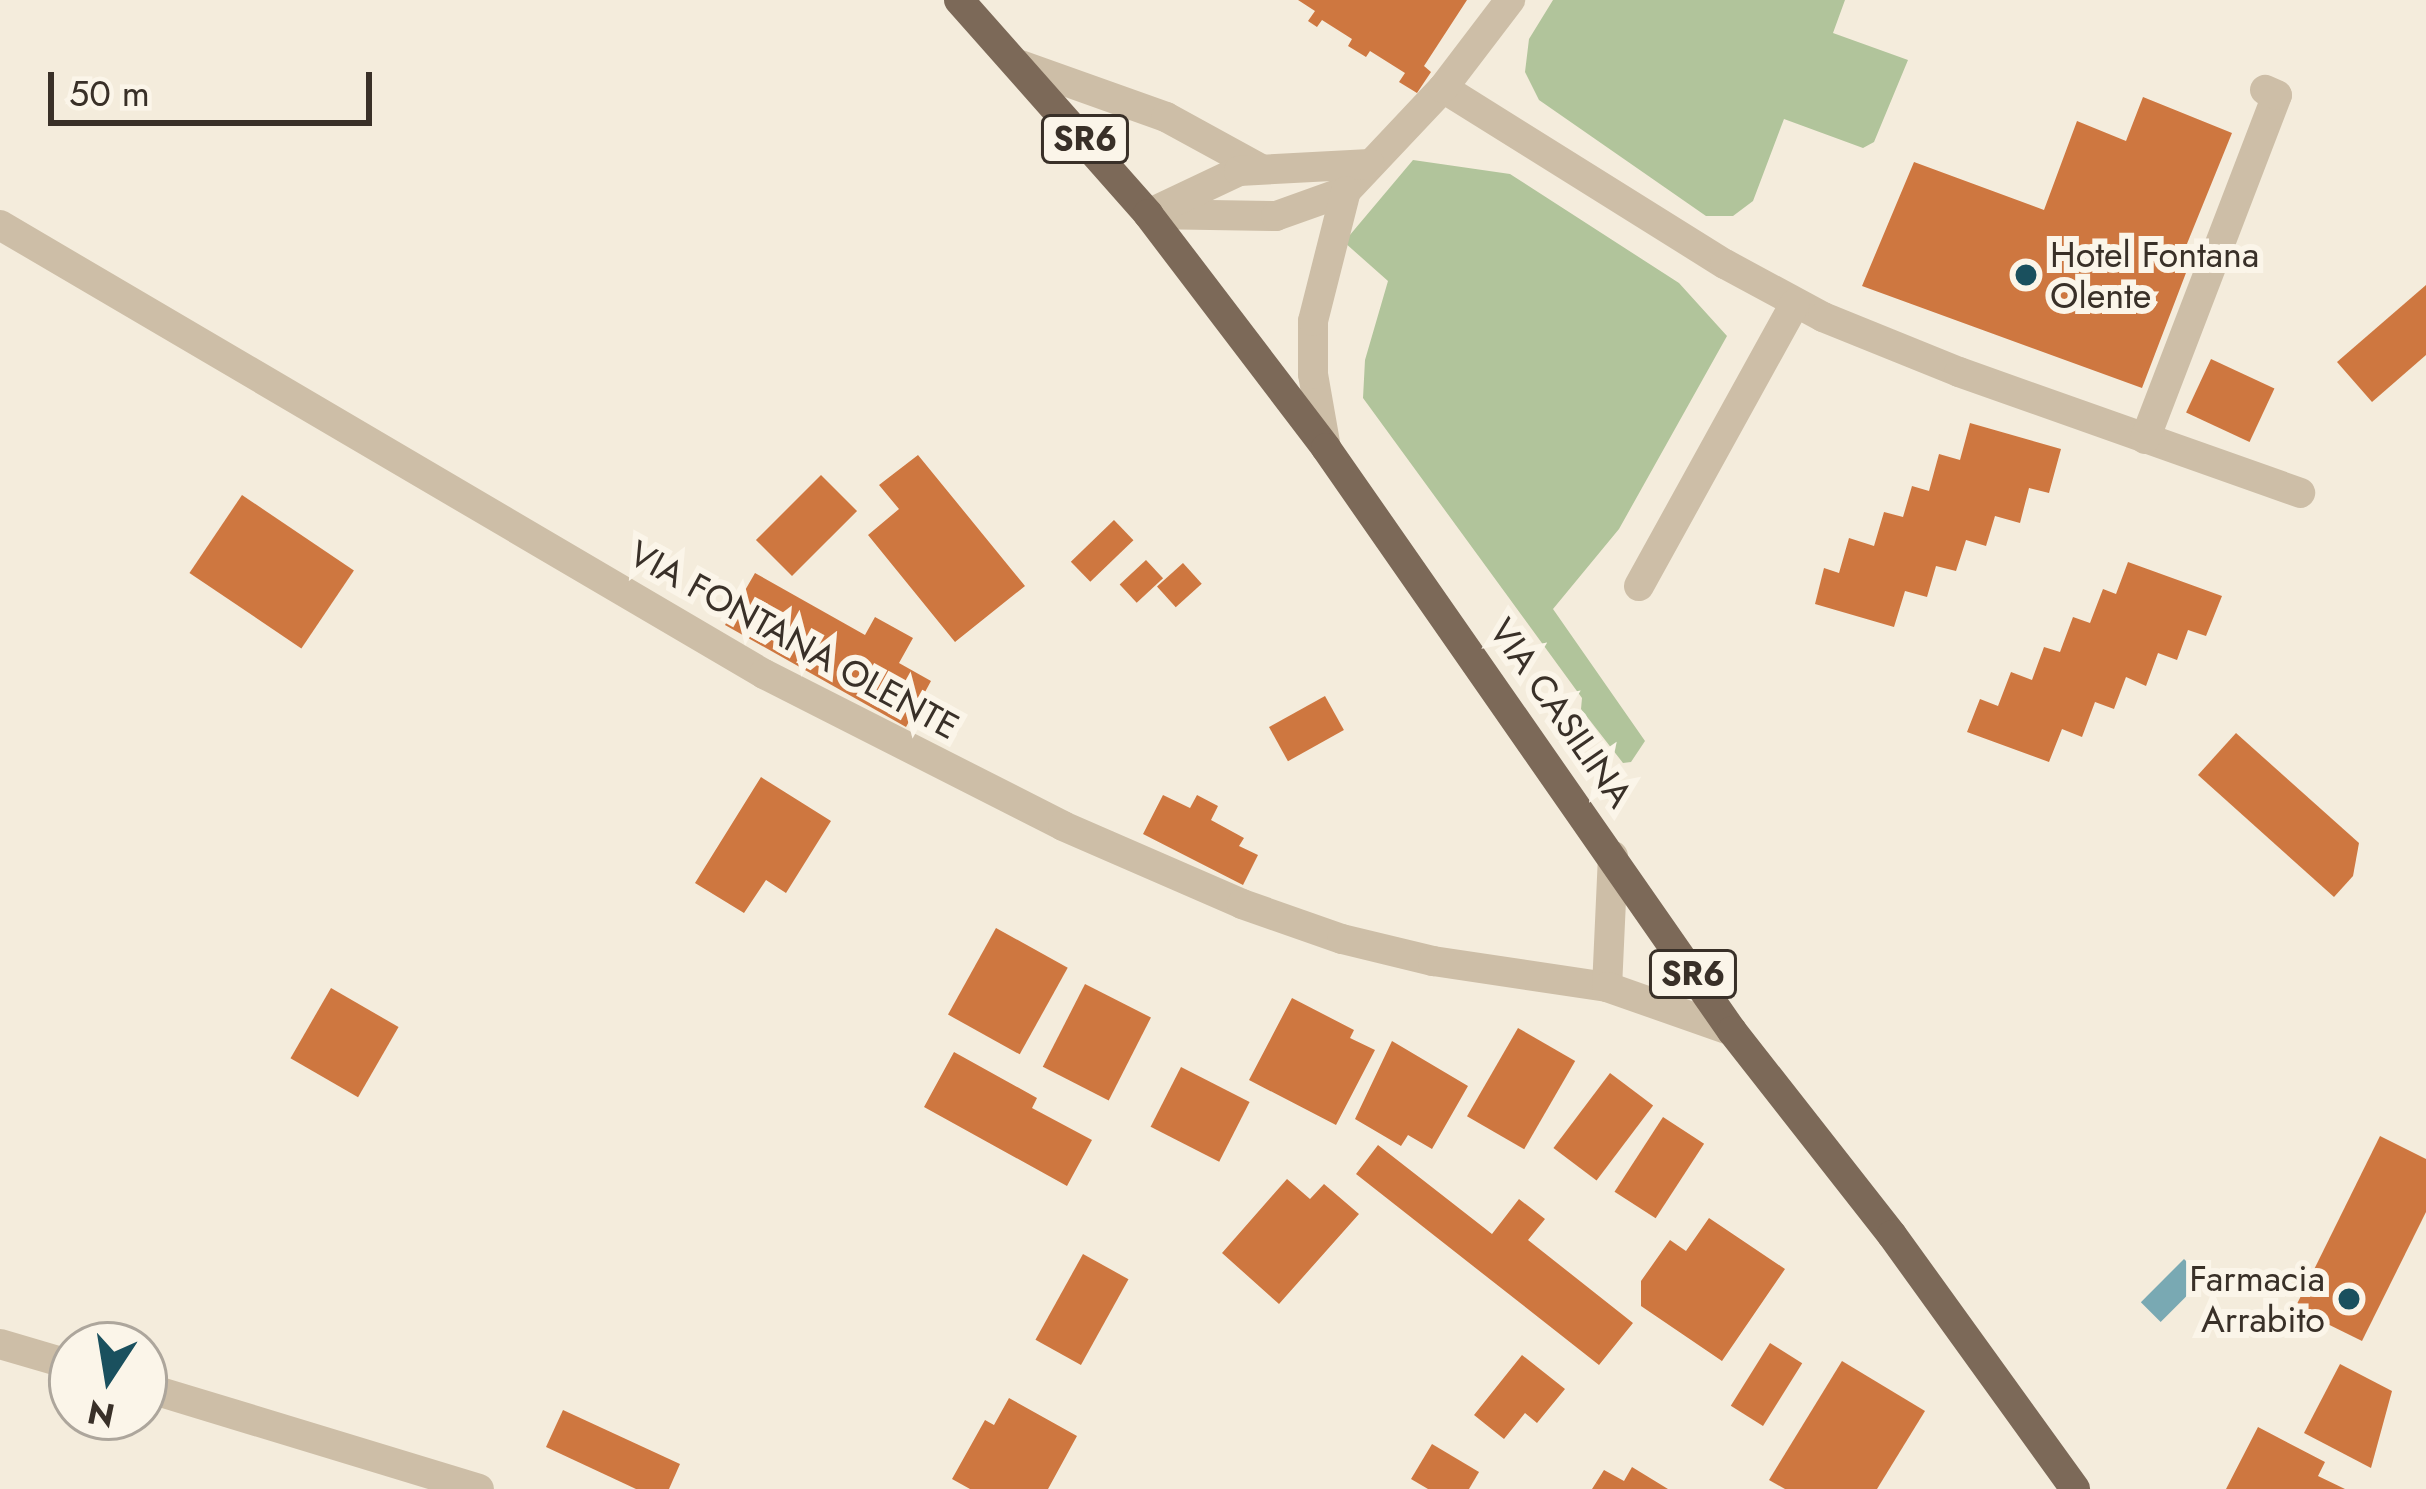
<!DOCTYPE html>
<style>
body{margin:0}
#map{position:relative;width:2426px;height:1489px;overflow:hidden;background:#f4ecdc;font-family:Jost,sans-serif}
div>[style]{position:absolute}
.green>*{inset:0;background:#b1c49b}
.water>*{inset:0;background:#79a9b3;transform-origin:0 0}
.building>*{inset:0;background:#ce7740;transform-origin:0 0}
.minor>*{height:30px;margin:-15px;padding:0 15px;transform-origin:15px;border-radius:15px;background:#cdbea7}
.major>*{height:30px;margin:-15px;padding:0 15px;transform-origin:15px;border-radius:15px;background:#7c6958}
.dots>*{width:33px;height:33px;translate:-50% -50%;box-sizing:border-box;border:6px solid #fbf5e9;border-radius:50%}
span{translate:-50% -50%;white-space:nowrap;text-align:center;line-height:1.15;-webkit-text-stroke:12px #fbf5e9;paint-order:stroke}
.shield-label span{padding:3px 9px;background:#fbf5e9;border:3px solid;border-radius:9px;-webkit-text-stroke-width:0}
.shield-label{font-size:33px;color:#393028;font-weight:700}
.poi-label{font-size:36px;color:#393028}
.left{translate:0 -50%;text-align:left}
.right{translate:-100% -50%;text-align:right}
.street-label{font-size:36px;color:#393028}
.north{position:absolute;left:48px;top:1321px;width:120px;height:120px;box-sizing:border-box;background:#fbf5e9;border:3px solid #ada69c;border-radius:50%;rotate:192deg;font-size:33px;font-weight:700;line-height:48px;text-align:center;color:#393028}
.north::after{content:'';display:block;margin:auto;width:42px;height:54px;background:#1a505e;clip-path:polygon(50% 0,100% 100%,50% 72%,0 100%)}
.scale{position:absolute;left:48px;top:72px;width:324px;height:54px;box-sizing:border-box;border:6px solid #393028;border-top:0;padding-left:15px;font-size:36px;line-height:42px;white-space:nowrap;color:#393028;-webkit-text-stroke:9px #fbf5e9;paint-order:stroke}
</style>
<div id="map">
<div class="green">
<div style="clip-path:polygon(1553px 0,1845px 0,1833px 33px,1908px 60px,1874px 142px,1863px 148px,1784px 119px,1753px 201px,1733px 216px,1706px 216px,1539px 100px,1525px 72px,1529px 39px)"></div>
<div style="clip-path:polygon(1413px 160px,1510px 174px,1679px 283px,1727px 336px,1619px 529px,1553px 609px,1645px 741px,1631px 762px,1623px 763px,1581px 709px,1582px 698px,1363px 398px,1365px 360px,1388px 281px,1344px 242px)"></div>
</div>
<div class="water">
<div style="left:2184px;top:1259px;width:28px;height:61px;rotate:45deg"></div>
</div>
<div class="building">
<div style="clip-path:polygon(1298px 0,1467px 0,1424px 66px,1431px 72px,1417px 93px,1399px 82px,1405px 73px,1370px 51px,1366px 57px,1348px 46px,1352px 39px,1322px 20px,1317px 27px,1308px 21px,1315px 11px)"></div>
<div style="clip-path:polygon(2143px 97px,2232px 133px,2180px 261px,2189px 265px,2142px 388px,1862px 286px,1914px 162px,2044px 210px,2077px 121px,2126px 141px)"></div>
<div style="clip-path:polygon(2426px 285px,2426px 355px,2372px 402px,2337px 362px)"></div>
<div style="left:2211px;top:359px;width:70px;height:59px;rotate:25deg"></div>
<div style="clip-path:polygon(1970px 423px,2061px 449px,2049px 493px,2029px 488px,2020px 523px,1995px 516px,1986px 546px,1966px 540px,1956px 571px,1936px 566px,1927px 597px,1905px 591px,1894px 627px,1815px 604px,1824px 568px,1839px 573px,1849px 538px,1874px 546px,1884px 512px,1903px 517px,1912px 486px,1929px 491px,1939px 454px,1960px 460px)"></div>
<div style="clip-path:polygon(918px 455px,1025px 586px,955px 642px,868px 535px,899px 509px,879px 485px)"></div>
<div style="left:821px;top:475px;width:51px;height:92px;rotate:45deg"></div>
<div style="left:242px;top:495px;width:135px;height:94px;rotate:34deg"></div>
<div style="left:1114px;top:520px;width:28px;height:60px;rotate:46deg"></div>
<div style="left:1146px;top:560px;width:25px;height:36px;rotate:47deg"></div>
<div style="clip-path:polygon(2128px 562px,2222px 596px,2206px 636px,2188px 630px,2177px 660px,2158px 653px,2146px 686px,2126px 677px,2114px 709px,2095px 702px,2082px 737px,2062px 729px,2049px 762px,1967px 732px,1980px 699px,1998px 706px,2011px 672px,2032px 680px,2044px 647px,2060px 652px,2073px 617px,2090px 623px,2103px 589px,2116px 594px)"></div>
<div style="left:1183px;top:563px;width:28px;height:35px;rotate:48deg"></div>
<div style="clip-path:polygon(755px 573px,865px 635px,875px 617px,913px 638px,899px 663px,931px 681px,906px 727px,725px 625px)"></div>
<div style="left:1325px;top:696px;width:39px;height:64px;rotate:61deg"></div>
<div style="clip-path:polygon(2236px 733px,2359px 843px,2353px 876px,2334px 897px,2198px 775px)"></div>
<div style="clip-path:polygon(761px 777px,831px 821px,786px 893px,766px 880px,744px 913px,695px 883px)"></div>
<div style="clip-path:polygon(1163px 795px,1190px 808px,1197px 795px,1218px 806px,1211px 820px,1244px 838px,1239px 846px,1258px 855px,1243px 885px,1143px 834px)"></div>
<div style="left:996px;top:928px;width:82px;height:99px;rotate:29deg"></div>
<div style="left:1085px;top:984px;width:74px;height:93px;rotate:27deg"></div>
<div style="left:331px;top:988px;width:78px;height:81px;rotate:30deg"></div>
<div style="clip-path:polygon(1292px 998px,1354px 1030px,1350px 1038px,1375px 1050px,1336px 1125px,1249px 1080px)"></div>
<div style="left:1518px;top:1028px;width:66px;height:102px;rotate:30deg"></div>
<div style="clip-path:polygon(1392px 1041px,1468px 1086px,1432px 1149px,1408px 1135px,1401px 1146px,1355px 1119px)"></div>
<div style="clip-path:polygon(954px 1052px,1037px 1098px,1032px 1108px,1092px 1140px,1067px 1186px,924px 1107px)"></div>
<div style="left:1181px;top:1067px;width:77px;height:67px;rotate:27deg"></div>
<div style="left:1610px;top:1073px;width:54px;height:94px;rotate:37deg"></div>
<div style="left:1663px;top:1117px;width:49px;height:89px;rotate:33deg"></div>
<div style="clip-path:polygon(2380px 1136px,2426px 1159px,2426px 1212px,2362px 1341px,2295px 1308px)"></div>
<div style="clip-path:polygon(1378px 1145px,1492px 1234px,1519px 1199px,1545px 1219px,1528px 1240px,1633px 1323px,1599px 1365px,1356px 1174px)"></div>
<div style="clip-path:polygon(1287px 1179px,1310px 1199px,1324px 1184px,1359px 1214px,1279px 1304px,1222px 1253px)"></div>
<div style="clip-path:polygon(1709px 1218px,1785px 1269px,1722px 1361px,1641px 1306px,1641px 1281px,1670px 1240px,1686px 1251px)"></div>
<div style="left:1083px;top:1254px;width:52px;height:98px;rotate:29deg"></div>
<div style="left:1770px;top:1343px;width:38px;height:74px;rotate:32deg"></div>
<div style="clip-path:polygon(1522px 1355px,1565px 1389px,1537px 1423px,1525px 1413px,1504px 1439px,1474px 1415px)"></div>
<div style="clip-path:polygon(1842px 1361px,1925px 1411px,1877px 1489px,1785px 1489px,1769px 1480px)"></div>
<div style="clip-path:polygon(2340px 1364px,2392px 1391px,2371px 1468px,2304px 1433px)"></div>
<div style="clip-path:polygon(1009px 1398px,1077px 1436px,1048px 1489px,970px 1489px,952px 1479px,985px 1420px,994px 1425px)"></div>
<div style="clip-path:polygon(563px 1410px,680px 1464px,669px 1489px,636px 1489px,546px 1447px)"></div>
<div style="clip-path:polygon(2258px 1427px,2325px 1462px,2318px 1476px,2345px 1489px,2226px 1489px)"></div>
<div style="clip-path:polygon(1432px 1444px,1479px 1472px,1469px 1489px,1428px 1489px,1411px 1479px)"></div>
<div style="clip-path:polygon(1632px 1467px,1668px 1489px,1592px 1489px,1604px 1470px,1624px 1481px)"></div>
</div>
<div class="minor">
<div style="left:1020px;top:65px;width:155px;rotate:19.6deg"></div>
<div style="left:1166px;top:117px;width:106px;rotate:28.7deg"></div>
<div style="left:1443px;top:88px;width:332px;rotate:32deg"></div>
<div style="left:1725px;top:264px;width:111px;rotate:28.4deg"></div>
<div style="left:1823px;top:317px;width:147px;rotate:22deg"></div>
<div style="left:1959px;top:372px;width:362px;rotate:19.5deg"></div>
<div style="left:1148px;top:214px;width:128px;rotate:0.9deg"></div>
<div style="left:1276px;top:216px;width:74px;rotate:-19.7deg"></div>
<div style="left:1346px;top:191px;width:141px;rotate:-46.7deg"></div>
<div style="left:1443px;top:88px;width:111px;rotate:-52.7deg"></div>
<div style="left:1148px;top:214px;width:101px;rotate:-25.3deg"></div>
<div style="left:1239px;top:171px;width:131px;rotate:-3.1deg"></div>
<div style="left:0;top:225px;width:886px;rotate:30.44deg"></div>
<div style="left:764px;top:674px;width:335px;rotate:26.9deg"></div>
<div style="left:1063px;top:826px;width:195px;rotate:23.5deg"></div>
<div style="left:1242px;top:904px;width:106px;rotate:19.3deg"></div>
<div style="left:1342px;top:939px;width:94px;rotate:13.6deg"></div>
<div style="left:1433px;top:961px;width:176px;rotate:8.5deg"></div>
<div style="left:2145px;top:439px;width:368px;rotate:-69deg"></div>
<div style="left:2277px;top:95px;width:13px;rotate:-157deg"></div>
<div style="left:1326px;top:448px;width:75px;rotate:-100deg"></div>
<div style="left:1313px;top:374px;width:53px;rotate:-90deg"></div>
<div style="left:1313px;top:321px;width:134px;rotate:-75.8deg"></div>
<div style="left:1639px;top:586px;width:323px;rotate:-61.1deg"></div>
<div style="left:1613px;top:856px;width:131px;rotate:92.6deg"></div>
<div style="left:1607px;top:987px;width:133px;rotate:19.4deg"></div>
<div style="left:0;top:1344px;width:75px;rotate:16.3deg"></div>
<div style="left:144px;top:1387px;width:350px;rotate:16.9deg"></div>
</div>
<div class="major">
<div style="left:959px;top:0;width:286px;rotate:48.5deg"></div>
<div style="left:1148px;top:214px;width:294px;rotate:52.7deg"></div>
<div style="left:1326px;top:448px;width:710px;rotate:55.15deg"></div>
<div style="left:1732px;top:1031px;width:259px;rotate:51.9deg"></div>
<div style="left:1892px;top:1235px;width:313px;rotate:54.2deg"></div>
</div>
<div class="dots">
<div style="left:2026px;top:275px;background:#1a505e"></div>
<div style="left:2349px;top:1299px;background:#1a505e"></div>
</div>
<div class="shield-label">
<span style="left:1085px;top:139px">SR6</span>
<span style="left:1693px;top:974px">SR6</span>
</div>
<div class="poi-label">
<span class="left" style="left:2050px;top:275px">Hotel Fontana<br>Olente</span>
<span class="right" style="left:2325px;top:1299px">Farmacia<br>Arrabito</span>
</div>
<div class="street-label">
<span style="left:794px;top:640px;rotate:29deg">VIA FONTANA OLENTE</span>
<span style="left:1561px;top:713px;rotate:55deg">VIA CASILINA</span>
</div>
<div class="north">N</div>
<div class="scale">50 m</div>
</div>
